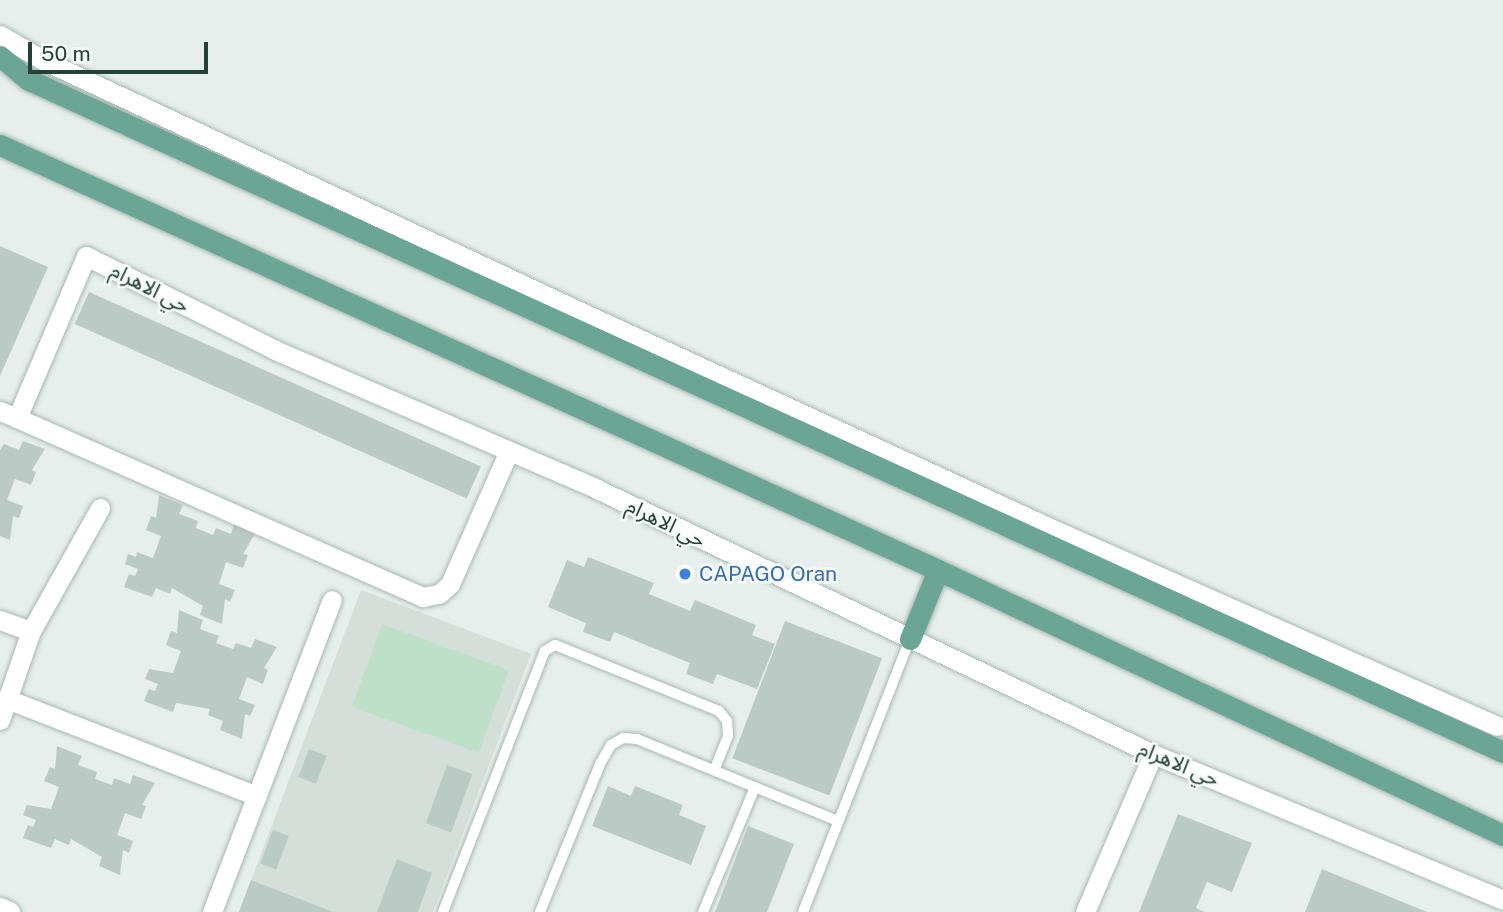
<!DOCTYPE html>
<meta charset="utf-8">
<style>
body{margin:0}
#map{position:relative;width:1503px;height:912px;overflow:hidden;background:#e6efeb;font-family:"Public Sans","Noto Sans Arabic",sans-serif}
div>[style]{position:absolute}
.built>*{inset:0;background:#d4dfda}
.green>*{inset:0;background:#bfe0c8;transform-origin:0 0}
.building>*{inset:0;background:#bbcac4;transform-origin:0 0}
.roads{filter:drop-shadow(0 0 2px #a8b8b2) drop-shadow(0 0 2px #a8b8b2)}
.service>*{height:10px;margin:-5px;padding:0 5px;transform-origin:5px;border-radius:5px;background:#fff}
.minor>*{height:19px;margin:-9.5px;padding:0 9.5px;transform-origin:9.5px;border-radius:9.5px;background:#fff}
.tertiary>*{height:21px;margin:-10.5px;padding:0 10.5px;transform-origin:10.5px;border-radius:10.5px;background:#fff}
.primary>*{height:21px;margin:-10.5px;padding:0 10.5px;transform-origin:10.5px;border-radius:10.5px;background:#6aa596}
.dots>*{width:19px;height:19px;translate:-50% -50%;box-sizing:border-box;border:4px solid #f7fbf9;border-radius:50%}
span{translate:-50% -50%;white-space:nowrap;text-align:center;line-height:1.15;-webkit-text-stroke:5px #f7fbf9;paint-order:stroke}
.street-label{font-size:21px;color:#24423a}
.shop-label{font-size:21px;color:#366cbe}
.left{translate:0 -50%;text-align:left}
.scale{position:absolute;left:28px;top:42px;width:180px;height:32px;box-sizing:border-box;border:4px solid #24423a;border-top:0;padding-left:9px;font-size:21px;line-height:24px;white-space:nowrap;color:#24423a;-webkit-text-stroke:5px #f7fbf9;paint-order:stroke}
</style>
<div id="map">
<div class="built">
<div style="clip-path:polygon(361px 590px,531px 654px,433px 912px,239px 912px)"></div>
</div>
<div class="green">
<div style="left:382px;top:624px;width:135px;height:88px;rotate:20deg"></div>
</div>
<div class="building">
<div style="clip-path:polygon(0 246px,48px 267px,0 376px)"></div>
<div style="left:89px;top:292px;width:429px;height:35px;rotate:24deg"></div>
<div style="clip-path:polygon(23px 441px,45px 449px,32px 470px,36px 472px,31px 485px,15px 479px,7px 500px,23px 506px,19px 518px,13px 516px,10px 540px,0 536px,0 450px,4px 444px,19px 450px)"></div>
<div style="clip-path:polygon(159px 495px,183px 505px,179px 514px,198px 521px,196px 528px,213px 535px,216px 528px,231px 534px,234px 524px,256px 532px,243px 554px,248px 555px,243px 568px,226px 562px,219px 584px,235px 590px,230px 602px,225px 599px,222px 624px,200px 615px,203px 606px,172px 588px,170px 594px,156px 588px,152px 597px,124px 587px,129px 574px,135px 576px,138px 569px,125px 564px,128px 554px,136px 557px,137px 552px,153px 558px,161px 536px,146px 530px,151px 516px,156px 518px)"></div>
<div style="clip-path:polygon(588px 557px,654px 583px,649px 594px,690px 611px,695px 600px,756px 625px,752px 635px,775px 644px,757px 689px,717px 674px,713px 684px,686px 674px,690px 663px,614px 632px,610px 642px,583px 632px,586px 623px,548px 607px,567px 560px,584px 567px)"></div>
<div style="clip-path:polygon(179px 610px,203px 620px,200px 629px,219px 636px,216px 643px,233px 649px,236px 643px,251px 648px,255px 639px,277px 647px,264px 668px,268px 670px,263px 684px,247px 677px,239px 699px,255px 705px,250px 716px,245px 714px,242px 739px,220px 730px,223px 721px,208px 715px,210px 709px,176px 703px,173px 712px,144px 701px,149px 689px,155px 691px,158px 684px,145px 679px,149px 669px,173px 673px,181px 651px,166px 645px,171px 631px,177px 633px)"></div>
<div style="left:785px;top:621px;width:104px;height:147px;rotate:21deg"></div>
<div style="clip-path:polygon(57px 746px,82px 756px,78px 765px,97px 772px,95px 779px,112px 785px,114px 778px,130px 784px,133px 775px,155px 783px,142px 805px,146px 806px,141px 819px,125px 813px,117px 835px,133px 841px,129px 853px,123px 850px,120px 875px,99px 866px,102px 857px,71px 839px,69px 845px,55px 839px,51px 848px,23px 838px,28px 825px,33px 827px,36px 820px,23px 815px,27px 805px,51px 809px,59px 787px,44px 781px,50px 767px,55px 769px)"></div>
<div style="left:309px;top:749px;width:19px;height:30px;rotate:21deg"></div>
<div style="left:447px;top:765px;width:27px;height:62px;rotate:20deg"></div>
<div style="clip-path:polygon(608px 786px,631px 796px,635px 786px,683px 805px,679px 815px,706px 826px,691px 865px,592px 826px)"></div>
<div style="clip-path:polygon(1178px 814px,1252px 843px,1232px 892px,1207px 882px,1196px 908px,1205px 912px,1139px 912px)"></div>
<div style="clip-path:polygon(748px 826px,794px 844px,767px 912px,715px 912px)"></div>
<div style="left:273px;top:830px;width:17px;height:36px;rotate:21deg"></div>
<div style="clip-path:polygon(397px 859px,432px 873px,418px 912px,377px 912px)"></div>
<div style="clip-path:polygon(1322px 869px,1427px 912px,1305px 912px)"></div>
<div style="clip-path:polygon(251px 880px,333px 912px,239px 912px)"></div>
</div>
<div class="roads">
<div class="service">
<div style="left:443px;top:912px;width:280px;rotate:-68.7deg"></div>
<div style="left:545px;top:651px;width:12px;rotate:-31deg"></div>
<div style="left:555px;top:645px;width:177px;rotate:21.9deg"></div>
<div style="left:719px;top:711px;width:13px;rotate:51deg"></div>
<div style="left:727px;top:721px;width:15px;rotate:86deg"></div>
<div style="left:728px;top:736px;width:37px;rotate:112deg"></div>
<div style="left:540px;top:912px;width:160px;rotate:-67.9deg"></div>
<div style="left:600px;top:764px;width:22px;rotate:-60deg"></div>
<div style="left:611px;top:745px;width:14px;rotate:-30deg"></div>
<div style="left:623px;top:738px;width:14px;rotate:4deg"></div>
<div style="left:637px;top:739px;width:217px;rotate:22.2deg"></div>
<div style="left:703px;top:912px;width:135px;rotate:-67.4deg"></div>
<div style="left:803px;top:912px;width:293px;rotate:-68.6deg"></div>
</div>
<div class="minor">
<div style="left:0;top:35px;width:50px;rotate:30.2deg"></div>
<div style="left:43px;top:60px;width:594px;rotate:25.1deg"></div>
<div style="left:581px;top:312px;width:514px;rotate:24.72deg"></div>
<div style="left:1048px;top:527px;width:491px;rotate:23.9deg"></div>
<div style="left:0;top:411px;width:18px;rotate:22deg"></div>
<div style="left:17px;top:418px;width:176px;rotate:-66.9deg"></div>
<div style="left:86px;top:256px;width:211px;rotate:26.4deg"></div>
<div style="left:275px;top:350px;width:351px;rotate:23.3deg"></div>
<div style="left:597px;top:489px;width:616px;rotate:25.48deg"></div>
<div style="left:1153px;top:754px;width:379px;rotate:22.6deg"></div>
<div style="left:17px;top:418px;width:444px;rotate:23.8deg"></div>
<div style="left:423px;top:597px;width:16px;rotate:-11deg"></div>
<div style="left:439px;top:594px;width:15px;rotate:-42deg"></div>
<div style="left:450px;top:584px;width:145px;rotate:-66.1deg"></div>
<div style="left:0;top:620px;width:33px;rotate:20deg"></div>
<div style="left:31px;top:631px;width:94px;rotate:109.2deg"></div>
<div style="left:31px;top:631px;width:141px;rotate:-60.7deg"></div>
<div style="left:7px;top:699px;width:268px;rotate:21.2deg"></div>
<div style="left:212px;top:912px;width:334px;rotate:-69deg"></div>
<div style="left:1085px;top:912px;width:172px;rotate:-66.7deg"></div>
</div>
<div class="tertiary">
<div style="left:0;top:908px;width:10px;rotate:24deg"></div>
</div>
<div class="primary">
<div style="left:0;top:56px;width:38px;rotate:40deg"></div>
<div style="left:29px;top:80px;width:1620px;rotate:24.51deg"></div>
<div style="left:0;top:145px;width:1030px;rotate:24.37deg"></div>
<div style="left:938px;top:570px;width:624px;rotate:25.13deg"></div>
<div style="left:910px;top:639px;width:74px;rotate:-67.9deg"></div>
</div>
</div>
<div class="dots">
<div style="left:685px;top:574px;background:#3f7fe0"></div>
</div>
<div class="street-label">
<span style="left:150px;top:288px;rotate:27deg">حي الاهرام</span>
<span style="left:666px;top:523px;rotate:26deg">حي الاهرام</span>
<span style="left:1179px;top:764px;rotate:23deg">حي الاهرام</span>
</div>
<div class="shop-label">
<span class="left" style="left:699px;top:574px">CAPAGO Oran</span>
</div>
<div class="scale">50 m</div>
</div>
